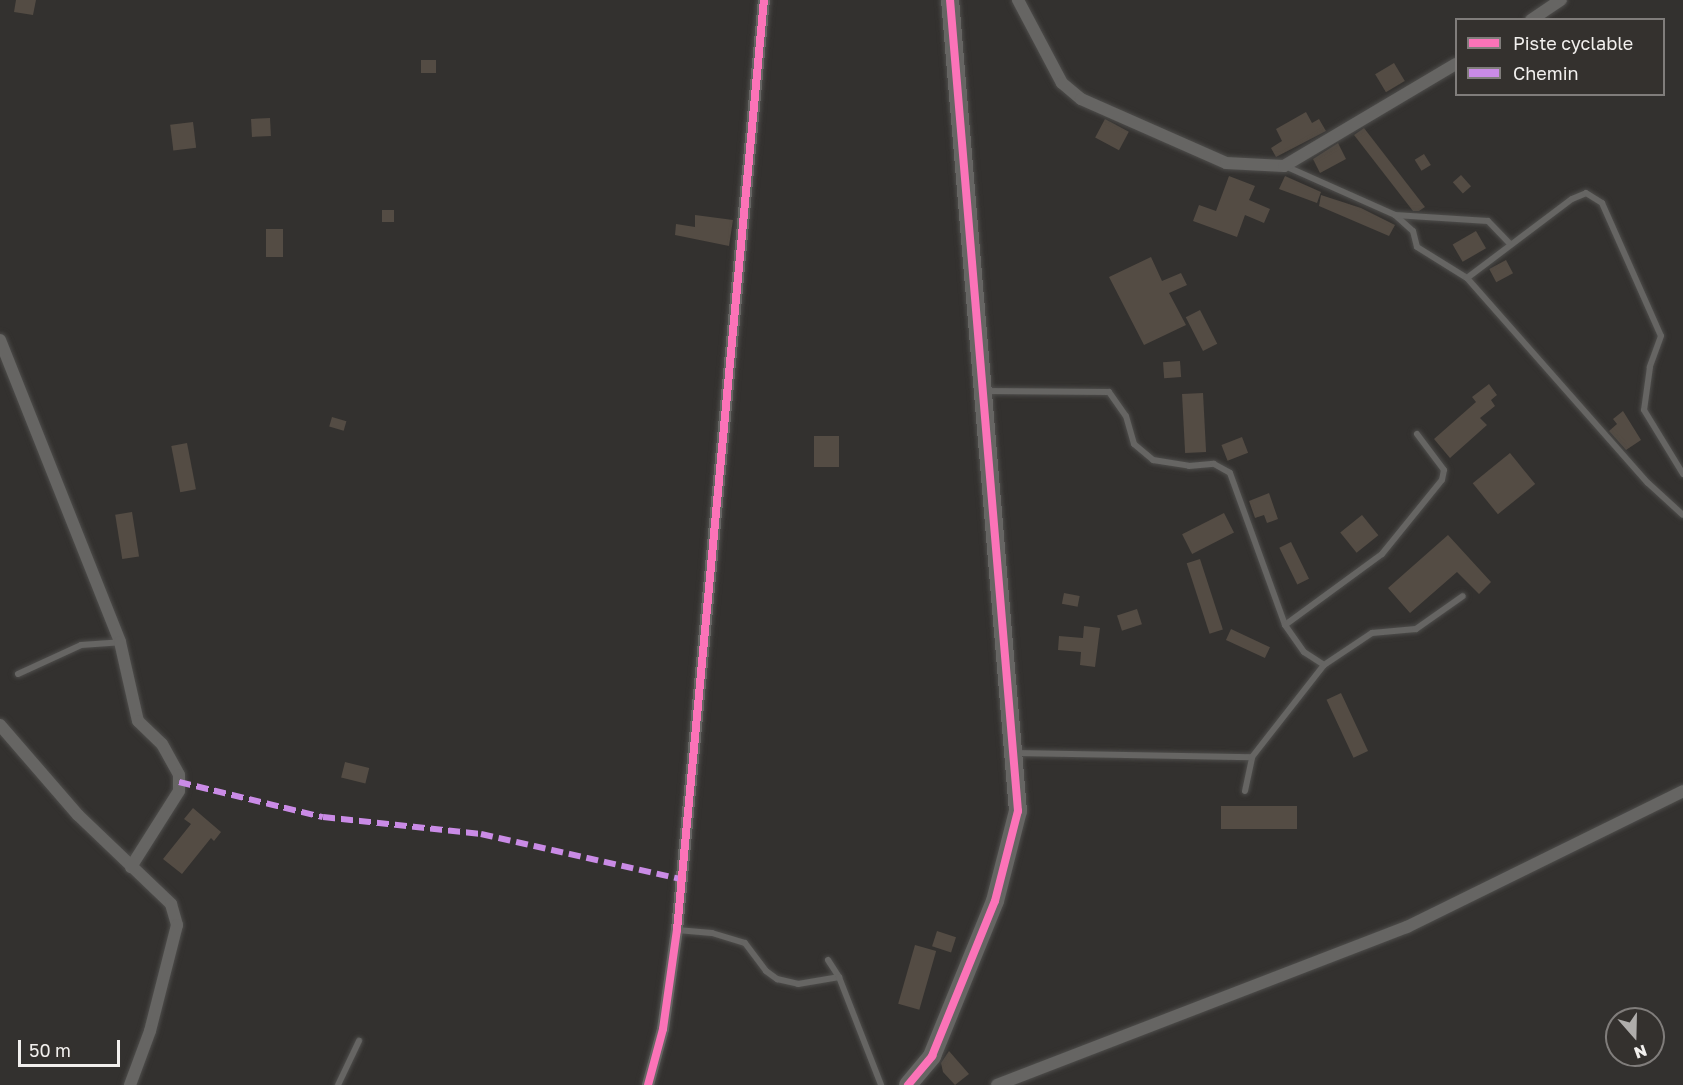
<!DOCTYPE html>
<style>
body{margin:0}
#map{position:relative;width:1683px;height:1085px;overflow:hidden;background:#33312f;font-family:"Golos Text",sans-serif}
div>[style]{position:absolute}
.building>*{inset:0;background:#544c44;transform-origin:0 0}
.roads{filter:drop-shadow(0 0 2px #4e4d4b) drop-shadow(0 0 2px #4e4d4b)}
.lane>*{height:6px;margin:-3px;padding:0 3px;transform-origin:3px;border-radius:3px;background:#666563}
.street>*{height:12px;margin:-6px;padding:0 6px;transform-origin:6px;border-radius:6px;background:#666563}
.secondary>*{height:18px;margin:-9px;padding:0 9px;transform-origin:9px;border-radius:9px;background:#666563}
.quiet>*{height:6px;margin-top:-3px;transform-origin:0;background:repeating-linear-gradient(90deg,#ca8be6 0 12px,transparent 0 18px)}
.cycleway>*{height:8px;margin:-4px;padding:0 4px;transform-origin:4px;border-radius:4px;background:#fb73b8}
span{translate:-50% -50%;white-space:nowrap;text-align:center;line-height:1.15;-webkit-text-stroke:6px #34312e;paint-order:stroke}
.legend{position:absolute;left:1455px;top:18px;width:210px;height:78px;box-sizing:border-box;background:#34312e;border:2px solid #807d7b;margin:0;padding:8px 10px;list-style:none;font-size:18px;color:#f2f0ee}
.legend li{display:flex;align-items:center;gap:12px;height:30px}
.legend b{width:30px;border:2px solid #807d7b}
.north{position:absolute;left:1605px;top:1007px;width:60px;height:60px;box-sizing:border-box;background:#34312e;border:2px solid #807d7b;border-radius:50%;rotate:160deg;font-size:16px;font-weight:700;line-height:24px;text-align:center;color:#f2f0ee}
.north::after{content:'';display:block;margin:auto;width:21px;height:27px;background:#afadab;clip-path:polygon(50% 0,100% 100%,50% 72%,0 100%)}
.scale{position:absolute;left:18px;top:1040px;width:102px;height:27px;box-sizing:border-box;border:3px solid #f2f0ee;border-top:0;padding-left:8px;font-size:18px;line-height:21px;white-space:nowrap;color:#f2f0ee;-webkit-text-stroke:4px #34312e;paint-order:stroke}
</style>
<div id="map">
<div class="building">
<div style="clip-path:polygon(16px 0,36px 0,33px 15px,14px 12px)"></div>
<div style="left:421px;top:60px;width:15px;height:13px"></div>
<div style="left:1394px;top:63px;width:21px;height:22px;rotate:59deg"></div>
<div style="clip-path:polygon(1306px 112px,1312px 123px,1319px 119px,1326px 131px,1276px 157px,1271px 148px,1282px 141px,1276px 129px)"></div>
<div style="left:270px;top:118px;width:18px;height:19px;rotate:87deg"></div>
<div style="left:1105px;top:119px;width:27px;height:21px;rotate:28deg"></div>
<div style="left:193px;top:122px;width:26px;height:23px;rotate:83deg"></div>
<div style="clip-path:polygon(1364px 128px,1425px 207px,1419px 211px,1413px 211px,1354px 135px)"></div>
<div style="clip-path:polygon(1338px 143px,1346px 159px,1320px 173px,1313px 159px)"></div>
<div style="left:1424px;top:154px;width:13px;height:11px;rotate:58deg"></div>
<div style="left:1461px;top:175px;width:15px;height:11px;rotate:48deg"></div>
<div style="clip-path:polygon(1229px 176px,1255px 186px,1249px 200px,1270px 209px,1264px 223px,1245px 215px,1237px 237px,1193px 221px,1199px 205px,1216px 211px)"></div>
<div style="clip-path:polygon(1285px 176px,1321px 192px,1317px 203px,1279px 189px)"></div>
<div style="clip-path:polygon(1321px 195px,1361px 208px,1395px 225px,1389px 236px,1319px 206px)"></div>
<div style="left:382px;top:210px;width:12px;height:12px"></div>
<div style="clip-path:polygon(695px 215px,733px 220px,729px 246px,675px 235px,676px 224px,695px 227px)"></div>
<div style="left:266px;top:229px;width:17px;height:28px"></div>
<div style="left:1476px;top:231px;width:20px;height:27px;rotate:60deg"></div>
<div style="clip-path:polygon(1151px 257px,1162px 281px,1181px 273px,1187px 285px,1169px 293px,1186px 325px,1144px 345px,1109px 277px)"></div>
<div style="left:1506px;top:260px;width:15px;height:19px;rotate:62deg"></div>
<div style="left:1200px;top:310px;width:38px;height:16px;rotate:63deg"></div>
<div style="left:1180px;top:361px;width:16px;height:17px;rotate:86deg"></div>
<div style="clip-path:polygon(1489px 384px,1497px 395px,1491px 400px,1495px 406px,1480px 418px,1487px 425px,1450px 458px,1434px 439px,1476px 402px,1472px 397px)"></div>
<div style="left:1203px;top:393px;width:59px;height:21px;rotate:87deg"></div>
<div style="clip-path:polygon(1623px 411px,1641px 440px,1626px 450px,1609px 431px,1617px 424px,1613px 419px)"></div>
<div style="left:332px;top:417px;width:15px;height:10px;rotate:16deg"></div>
<div style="left:814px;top:436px;width:25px;height:31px"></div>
<div style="left:1242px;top:437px;width:17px;height:22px;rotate:69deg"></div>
<div style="left:187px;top:443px;width:47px;height:16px;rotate:79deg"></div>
<div style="left:1510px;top:453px;width:40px;height:48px;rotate:51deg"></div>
<div style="clip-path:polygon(1269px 493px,1278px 519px,1267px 523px,1264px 515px,1255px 518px,1249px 501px)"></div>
<div style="left:132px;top:512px;width:45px;height:17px;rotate:81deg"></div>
<div style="left:1224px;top:513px;width:22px;height:47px;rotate:63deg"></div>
<div style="left:1362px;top:515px;width:26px;height:28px;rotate:51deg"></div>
<div style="clip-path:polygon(1448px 535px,1491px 582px,1479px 594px,1457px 572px,1410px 613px,1388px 588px)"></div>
<div style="left:1291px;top:542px;width:41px;height:13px;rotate:64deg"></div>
<div style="left:1200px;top:559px;width:74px;height:14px;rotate:72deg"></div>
<div style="left:1064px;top:593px;width:16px;height:11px;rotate:11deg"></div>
<div style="left:1137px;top:609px;width:16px;height:21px;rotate:72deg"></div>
<div style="clip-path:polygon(1084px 626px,1100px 628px,1095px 667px,1080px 665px,1081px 652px,1058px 650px,1059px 636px,1083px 638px)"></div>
<div style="left:1231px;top:629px;width:43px;height:12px;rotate:25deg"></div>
<div style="left:1341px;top:693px;width:64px;height:16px;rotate:65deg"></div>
<div style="left:345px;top:762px;width:25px;height:16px;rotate:14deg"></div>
<div style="left:1221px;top:806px;width:76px;height:23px"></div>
<div style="clip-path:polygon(193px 808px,221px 832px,214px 841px,211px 838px,182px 874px,163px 859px,191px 824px,184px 819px)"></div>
<div style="left:937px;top:931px;width:20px;height:16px;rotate:18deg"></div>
<div style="left:915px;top:945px;width:22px;height:61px;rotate:16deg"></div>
<div style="clip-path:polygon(949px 1051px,969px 1074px,955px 1085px,943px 1072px,941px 1063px)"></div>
</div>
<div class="roads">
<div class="lane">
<div style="left:1285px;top:166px;width:120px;rotate:24deg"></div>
<div style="left:1395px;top:215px;width:24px;rotate:42deg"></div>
<div style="left:1413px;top:231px;width:16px;rotate:76deg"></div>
<div style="left:1417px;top:247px;width:59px;rotate:31.8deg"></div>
<div style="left:1467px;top:278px;width:273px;rotate:48.6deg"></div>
<div style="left:1648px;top:483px;width:47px;rotate:42.4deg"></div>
<div style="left:1395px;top:215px;width:93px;rotate:3.7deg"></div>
<div style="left:1488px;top:221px;width:30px;rotate:46deg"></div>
<div style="left:1467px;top:278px;width:131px;rotate:-37deg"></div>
<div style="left:1572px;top:199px;width:15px;rotate:-23deg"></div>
<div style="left:1586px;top:193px;width:19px;rotate:32deg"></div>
<div style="left:1602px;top:203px;width:145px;rotate:66.1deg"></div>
<div style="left:1661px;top:336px;width:33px;rotate:110deg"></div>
<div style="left:1650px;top:367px;width:43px;rotate:97.9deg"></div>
<div style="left:1644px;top:410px;width:75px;rotate:58.6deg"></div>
<div style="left:984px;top:391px;width:125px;rotate:0.5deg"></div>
<div style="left:1109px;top:392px;width:29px;rotate:55deg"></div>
<div style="left:1126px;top:416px;width:29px;rotate:74deg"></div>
<div style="left:1134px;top:444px;width:25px;rotate:40deg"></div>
<div style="left:1153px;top:460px;width:36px;rotate:9deg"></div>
<div style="left:1189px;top:466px;width:25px;rotate:-5deg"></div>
<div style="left:1214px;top:464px;width:18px;rotate:29deg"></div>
<div style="left:1230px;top:473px;width:162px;rotate:70.1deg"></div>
<div style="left:1285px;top:625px;width:33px;rotate:55deg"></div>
<div style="left:1304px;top:652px;width:24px;rotate:33deg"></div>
<div style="left:1285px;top:625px;width:120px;rotate:-36.2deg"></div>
<div style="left:1382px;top:554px;width:95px;rotate:-51deg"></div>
<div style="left:1442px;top:480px;width:10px;rotate:-79deg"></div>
<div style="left:1444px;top:470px;width:45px;rotate:-126.9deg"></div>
<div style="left:18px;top:674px;width:69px;rotate:-24.7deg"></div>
<div style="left:81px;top:645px;width:39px;rotate:-4deg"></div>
<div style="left:1015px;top:753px;width:237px;rotate:1deg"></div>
<div style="left:1245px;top:791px;width:35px;rotate:-78deg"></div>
<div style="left:1252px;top:757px;width:117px;rotate:-52deg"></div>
<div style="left:1324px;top:665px;width:58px;rotate:-33.7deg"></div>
<div style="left:1372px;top:633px;width:44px;rotate:-5.2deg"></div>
<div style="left:1416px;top:629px;width:57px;rotate:-35.1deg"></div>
<div style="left:677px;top:930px;width:35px;rotate:5deg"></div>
<div style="left:712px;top:933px;width:34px;rotate:17deg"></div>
<div style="left:745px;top:943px;width:35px;rotate:53deg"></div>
<div style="left:766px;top:971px;width:14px;rotate:36deg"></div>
<div style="left:777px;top:979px;width:22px;rotate:13deg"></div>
<div style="left:798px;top:984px;width:42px;rotate:-9.7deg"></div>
<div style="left:828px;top:960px;width:20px;rotate:57deg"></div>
<div style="left:839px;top:977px;width:116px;rotate:68.7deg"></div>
<div style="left:338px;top:1085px;width:49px;rotate:-64.5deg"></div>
</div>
<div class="street">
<div style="left:1018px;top:0;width:94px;rotate:62.1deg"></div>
<div style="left:1062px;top:83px;width:25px;rotate:40deg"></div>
<div style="left:1081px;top:99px;width:158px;rotate:23.8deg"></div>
<div style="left:1226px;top:163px;width:58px;rotate:3deg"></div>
<div style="left:1284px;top:166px;width:200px;rotate:-30.7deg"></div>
<div style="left:1531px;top:20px;width:36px;rotate:-34deg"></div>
<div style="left:0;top:340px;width:325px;rotate:68.3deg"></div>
<div style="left:120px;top:642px;width:81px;rotate:77.2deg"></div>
<div style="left:138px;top:721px;width:33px;rotate:44deg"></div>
<div style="left:162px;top:744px;width:35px;rotate:61deg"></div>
<div style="left:179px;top:775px;width:16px;rotate:90deg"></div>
<div style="left:179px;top:791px;width:90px;rotate:122.3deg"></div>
<div style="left:0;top:725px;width:119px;rotate:49.1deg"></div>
<div style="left:78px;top:815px;width:129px;rotate:43.7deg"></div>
<div style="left:171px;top:904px;width:22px;rotate:74deg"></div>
<div style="left:177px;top:925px;width:109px;rotate:104.3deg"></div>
<div style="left:150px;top:1031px;width:58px;rotate:110.3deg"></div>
<div style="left:648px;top:1085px;width:58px;rotate:-75deg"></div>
<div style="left:663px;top:1029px;width:100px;rotate:-82deg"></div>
<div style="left:677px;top:930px;width:934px;rotate:-84.66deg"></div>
<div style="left:997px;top:1085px;width:439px;rotate:-21.1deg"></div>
<div style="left:1407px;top:927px;width:308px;rotate:-26.2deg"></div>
</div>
<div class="secondary">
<div style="left:908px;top:1085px;width:38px;rotate:-50deg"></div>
<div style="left:932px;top:1056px;width:167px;rotate:-67.9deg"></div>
<div style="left:995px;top:901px;width:93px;rotate:-75.7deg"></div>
<div style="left:1018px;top:811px;width:814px;rotate:-94.79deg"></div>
</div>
</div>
<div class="quiet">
<div style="left:179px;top:782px;width:148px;rotate:13.7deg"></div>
<div style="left:323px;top:817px;width:159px;rotate:6.1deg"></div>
<div style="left:481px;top:834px;width:205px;rotate:12.7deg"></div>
</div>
<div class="cycleway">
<div style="left:648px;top:1085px;width:58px;rotate:-75deg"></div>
<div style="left:663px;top:1029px;width:100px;rotate:-82deg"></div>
<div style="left:677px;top:930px;width:934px;rotate:-84.66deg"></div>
<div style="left:908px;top:1085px;width:38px;rotate:-50deg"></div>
<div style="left:932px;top:1056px;width:167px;rotate:-67.9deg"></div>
<div style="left:995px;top:901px;width:93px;rotate:-75.7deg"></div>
<div style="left:1018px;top:811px;width:814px;rotate:-94.79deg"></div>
</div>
<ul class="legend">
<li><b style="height:8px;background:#fb73b8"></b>Piste cyclable</li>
<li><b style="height:8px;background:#ca8be6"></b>Chemin</li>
</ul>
<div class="north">N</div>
<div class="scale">50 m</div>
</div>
